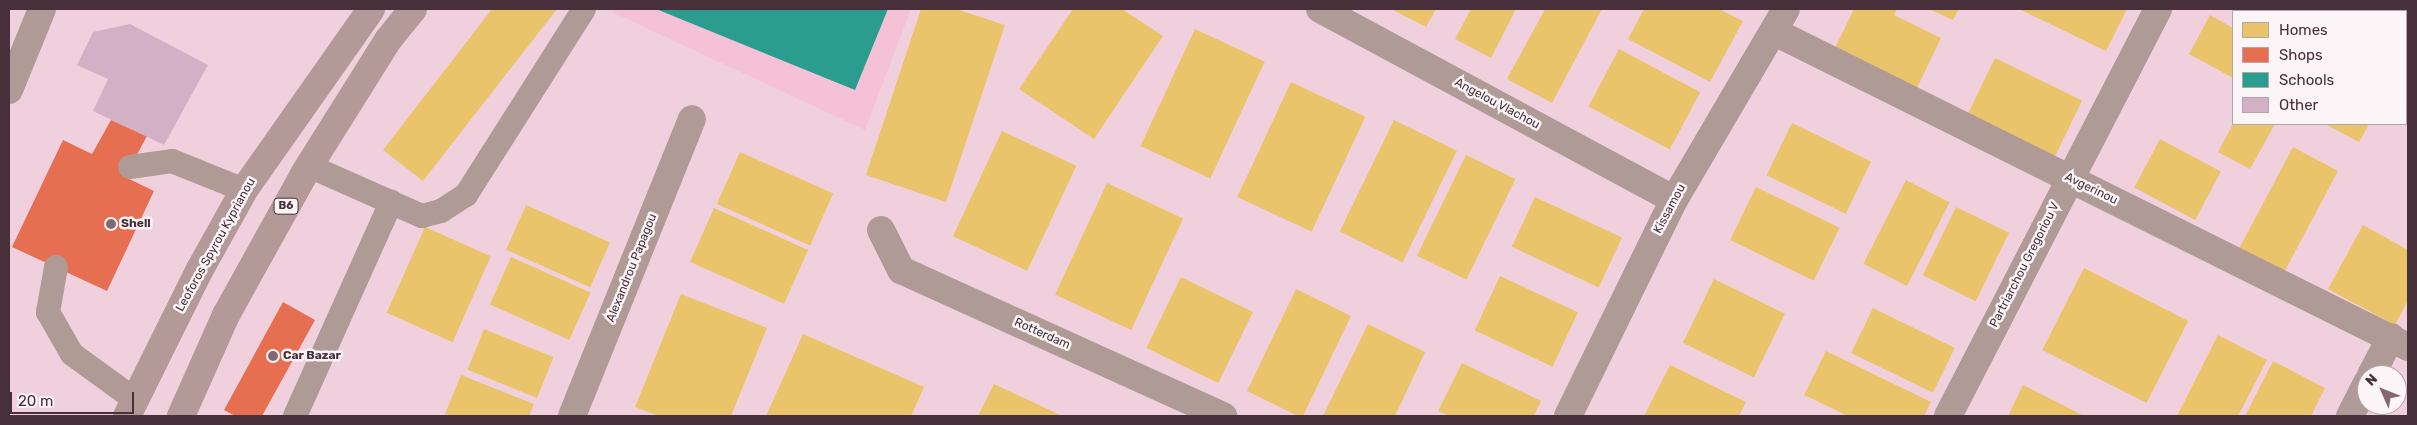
<!DOCTYPE html>
<style>
body{margin:0}
#map{position:relative;width:2417px;height:425px;overflow:hidden;background:#f1d0dd;font-family:Rubik,sans-serif}
div>[style]{position:absolute}
.built>*{inset:0;background:#f5c1d6}
.homes>*{inset:0;background:#e9c46a;transform-origin:0 0}
.shops>*{inset:0;background:#e76f51}
.schools>*{inset:0;background:#2a9d8f}
.building>*{inset:0;background:#d2b1c6}
.lane>*{height:24px;margin:-12px;padding:0 12px;transform-origin:12px;border-radius:12px;background:#af9a96}
.street>*{height:28px;margin:-14px;padding:0 14px;transform-origin:14px;border-radius:14px;background:#af9a96}
.primary>*{height:28px;margin:-14px;padding:0 14px;transform-origin:14px;border-radius:14px;background:#b39998}
.dots>*{width:14px;height:14px;translate:-50% -50%;box-sizing:border-box;border:2px solid #fbf5f7;border-radius:50%}
span{translate:-50% -50%;white-space:nowrap;text-align:center;line-height:1.15;-webkit-text-stroke:5px #fbf5f7;paint-order:stroke}
.shield-label span{padding:1px 4px;background:#fbf5f7;border:1px solid;border-radius:4px;-webkit-text-stroke-width:0}
.shield-label{font-size:11px;color:#48303a;font-weight:700}
.street-label{font-size:12px;color:#48303a}
.poi-label{font-size:12px;color:#48303a;font-weight:700}
.left{translate:0 -50%;text-align:left}
.frame{position:absolute;inset:0;border:10px solid #48303a;pointer-events:none}
.legend{position:absolute;left:2232px;top:10px;width:175px;height:115px;box-sizing:border-box;background:#fbf5f7;border:1px solid #b3a6ab;margin:0;padding:6px 9px;list-style:none;font-size:15px;color:#48303a}
.legend li{display:flex;align-items:center;gap:10px;height:25px}
.legend b{width:25px;border:1px solid #b3a6ab}
.north{position:absolute;left:2357px;top:365px;width:50px;height:50px;box-sizing:border-box;background:#fbf5f7;border:1px solid #b3a6ab;border-radius:50%;rotate:314deg;font-size:14px;font-weight:700;line-height:20px;text-align:center;color:#48303a}
.north::after{content:'';display:block;margin:auto;width:18px;height:22px;background:#836873;clip-path:polygon(50% 0,100% 100%,50% 72%,0 100%)}
.scale{position:absolute;left:10px;top:392px;width:124px;height:22px;box-sizing:border-box;border:2px solid #48303a;border-top:0;padding-left:6px;font-size:15px;line-height:18px;white-space:nowrap;color:#48303a;-webkit-text-stroke:4px #fbf5f7;paint-order:stroke}
</style>
<div id="map">
<div class="built">
<div style="clip-path:polygon(614px 9px,911px 9px,865px 130px,612px 12px)"></div>
</div>
<div class="homes">
<div style="clip-path:polygon(492px 9px,557px 9px,423px 181px,383px 150px)"></div>
<div style="clip-path:polygon(921px 9px,956px 9px,1005px 25px,946px 202px,866px 175px)"></div>
<div style="clip-path:polygon(1073px 9px,1122px 9px,1163px 36px,1094px 139px,1019px 89px)"></div>
<div style="clip-path:polygon(1391px 9px,1436px 9px,1426px 27px)"></div>
<div style="clip-path:polygon(1471px 9px,1516px 9px,1491px 58px,1455px 39px)"></div>
<div style="clip-path:polygon(1545px 9px,1602px 9px,1552px 103px,1507px 79px)"></div>
<div style="clip-path:polygon(1644px 9px,1719px 9px,1743px 21px,1710px 82px,1628px 39px)"></div>
<div style="clip-path:polygon(1854px 9px,1897px 9px,1894px 15px,1941px 38px,1916px 90px,1834px 50px)"></div>
<div style="clip-path:polygon(1929px 9px,1959px 9px,1953px 20px)"></div>
<div style="clip-path:polygon(2019px 9px,2127px 9px,2106px 51px)"></div>
<div style="left:2238px;top:9px;width:74px;height:5px"></div>
<div style="clip-path:polygon(2210px 15px,2233px 28px,2233px 78px,2189px 54px)"></div>
<div style="left:1195px;top:29px;width:77px;height:129px;rotate:25deg"></div>
<div style="left:1619px;top:49px;width:92px;height:65px;rotate:28deg"></div>
<div style="left:1995px;top:58px;width:97px;height:70px;rotate:26deg"></div>
<div style="left:1291px;top:82px;width:82px;height:127px;rotate:25deg"></div>
<div style="left:1394px;top:120px;width:70px;height:124px;rotate:26deg"></div>
<div style="left:1792px;top:123px;width:88px;height:58px;rotate:26deg"></div>
<div style="clip-path:polygon(2233px 124px,2275px 124px,2250px 169px,2218px 152px)"></div>
<div style="clip-path:polygon(2325px 124px,2369px 124px,2359px 142px)"></div>
<div style="left:1002px;top:131px;width:82px;height:116px;rotate:25deg"></div>
<div style="left:2160px;top:139px;width:69px;height:55px;rotate:28deg"></div>
<div style="left:2293px;top:147px;width:51px;height:116px;rotate:28deg"></div>
<div style="left:740px;top:152px;width:102px;height:57px;rotate:24deg"></div>
<div style="left:1466px;top:155px;width:55px;height:112px;rotate:26deg"></div>
<div style="left:1906px;top:180px;width:49px;height:94px;rotate:27deg"></div>
<div style="left:1107px;top:183px;width:84px;height:123px;rotate:25deg"></div>
<div style="left:1756px;top:187px;width:93px;height:59px;rotate:26deg"></div>
<div style="left:1535px;top:197px;width:96px;height:55px;rotate:25deg"></div>
<div style="left:526px;top:205px;width:92px;height:49px;rotate:24deg"></div>
<div style="left:1956px;top:207px;width:59px;height:76px;rotate:26deg"></div>
<div style="left:714px;top:208px;width:103px;height:59px;rotate:24deg"></div>
<div style="clip-path:polygon(2363px 225px,2408px 250px,2408px 300px,2395px 325px,2328px 289px)"></div>
<div style="left:425px;top:227px;width:72px;height:94px;rotate:24deg"></div>
<div style="left:511px;top:257px;width:87px;height:52px;rotate:24deg"></div>
<div style="left:2084px;top:268px;width:117px;height:92px;rotate:27deg"></div>
<div style="left:1500px;top:276px;width:86px;height:60px;rotate:25deg"></div>
<div style="left:1181px;top:277px;width:80px;height:79px;rotate:26deg"></div>
<div style="left:1714px;top:279px;width:79px;height:71px;rotate:26deg"></div>
<div style="clip-path:polygon(1296px 289px,1351px 316px,1303px 416px,1298px 416px,1247px 391px)"></div>
<div style="clip-path:polygon(681px 294px,767px 328px,731px 416px,659px 416px,635px 407px)"></div>
<div style="left:1873px;top:308px;width:91px;height:50px;rotate:26deg"></div>
<div style="clip-path:polygon(1368px 324px,1425px 352px,1395px 416px,1323px 416px)"></div>
<div style="left:484px;top:329px;width:75px;height:44px;rotate:22deg"></div>
<div style="clip-path:polygon(803px 334px,924px 387px,911px 416px,766px 416px)"></div>
<div style="clip-path:polygon(2218px 335px,2267px 360px,2238px 416px,2177px 416px)"></div>
<div style="clip-path:polygon(1826px 351px,1931px 402px,1924px 416px,1848px 416px,1804px 395px)"></div>
<div style="clip-path:polygon(2273px 361px,2325px 388px,2311px 416px,2245px 416px)"></div>
<div style="clip-path:polygon(1462px 363px,1541px 401px,1534px 416px,1450px 416px,1438px 411px)"></div>
<div style="clip-path:polygon(1670px 365px,1746px 402px,1739px 416px,1644px 416px)"></div>
<div style="clip-path:polygon(461px 375px,534px 404px,529px 416px,452px 416px,445px 414px)"></div>
<div style="clip-path:polygon(994px 384px,1060px 415px,1059px 416px,978px 416px)"></div>
<div style="clip-path:polygon(2023px 385px,2084px 416px,2008px 416px)"></div>
</div>
<div class="shops">
<div style="clip-path:polygon(111px 120px,147px 136px,125px 177px,154px 191px,107px 291px,12px 247px,63px 140px,92px 154px)"></div>
<div style="clip-path:polygon(283px 302px,315px 320px,262px 416px,235px 416px,224px 410px)"></div>
</div>
<div class="schools">
<div style="clip-path:polygon(656px 9px,888px 9px,855px 90px)"></div>
</div>
<div class="building">
<div style="clip-path:polygon(130px 24px,208px 65px,164px 145px,93px 111px,108px 79px,77px 65px,93px 32px)"></div>
</div>
<div class="lane">
<div style="left:309px;top:166px;width:124px;rotate:23.9deg"></div>
<div style="left:422px;top:216px;width:20px;rotate:-15deg"></div>
<div style="left:441px;top:211px;width:30px;rotate:-33deg"></div>
<div style="left:466px;top:195px;width:220px;rotate:-57.6deg"></div>
<div style="left:130px;top:167px;width:42px;rotate:-8.1deg"></div>
<div style="left:172px;top:161px;width:78px;rotate:21.9deg"></div>
<div style="left:56px;top:267px;width:46px;rotate:100.1deg"></div>
<div style="left:48px;top:312px;width:48px;rotate:60.3deg"></div>
<div style="left:72px;top:354px;width:77px;rotate:36deg"></div>
<div style="left:295px;top:416px;width:235px;rotate:-65.8deg"></div>
</div>
<div class="street">
<div style="left:1320px;top:9px;width:402px;rotate:28.3deg"></div>
<div style="left:1775px;top:32px;width:707px;rotate:26.46deg"></div>
<div style="left:9px;top:90px;width:87px;rotate:-67.8deg"></div>
<div style="left:881px;top:230px;width:45px;rotate:63.4deg"></div>
<div style="left:901px;top:270px;width:354px;rotate:24.4deg"></div>
<div style="left:2371px;top:375px;width:43px;rotate:-62.2deg"></div>
<div style="left:572px;top:416px;width:320px;rotate:-68deg"></div>
<div style="left:1568px;top:416px;width:241px;rotate:-63.9deg"></div>
<div style="left:1674px;top:200px;width:221px;rotate:-59.6deg"></div>
<div style="left:1948px;top:416px;width:458px;rotate:-62.7deg"></div>
<div style="left:2350px;top:416px;width:37px;rotate:-63deg"></div>
</div>
<div class="primary">
<div style="left:127px;top:416px;width:162px;rotate:-63.6deg"></div>
<div style="left:199px;top:271px;width:93px;rotate:-60.9deg"></div>
<div style="left:244px;top:190px;width:221px;rotate:-54.9deg"></div>
<div style="left:181px;top:416px;width:111px;rotate:-66deg"></div>
<div style="left:226px;top:315px;width:161px;rotate:-61deg"></div>
<div style="left:304px;top:174px;width:158px;rotate:-57.9deg"></div>
<div style="left:388px;top:40px;width:40px;rotate:-51deg"></div>
</div>
<div class="dots">
<div style="left:111px;top:224px;background:#836873"></div>
<div style="left:273px;top:356px;background:#836873"></div>
</div>
<div class="shield-label">
<span style="left:286px;top:206px">B6</span>
</div>
<div class="street-label">
<span style="left:1497px;top:104px;rotate:28deg">Angelou Vlachou</span>
<span style="left:2091px;top:189px;rotate:26deg">Avgerinou</span>
<span style="left:1670px;top:209px;rotate:-62deg">Kissamou</span>
<span style="left:216px;top:245px;rotate:-61deg">Leoforos Spyrou Kyprianou</span>
<span style="left:2025px;top:265px;rotate:-63deg">Partriarchou Gregoriou V</span>
<span style="left:632px;top:268px;rotate:-68deg">Alexandrou Papagou</span>
<span style="left:1042px;top:334px;rotate:24deg">Rotterdam</span>
</div>
<div class="poi-label">
<span class="left" style="left:121px;top:224px">Shell</span>
<span class="left" style="left:283px;top:356px">Car Bazar</span>
</div>
<div class="frame"></div>
<ul class="legend">
<li><b style="height:14px;background:#e9c46a"></b>Homes</li>
<li><b style="height:14px;background:#e76f51"></b>Shops</li>
<li><b style="height:14px;background:#2a9d8f"></b>Schools</li>
<li><b style="height:14px;background:#d2b1c6"></b>Other</li>
</ul>
<div class="north">N</div>
<div class="scale">20 m</div>
</div>
